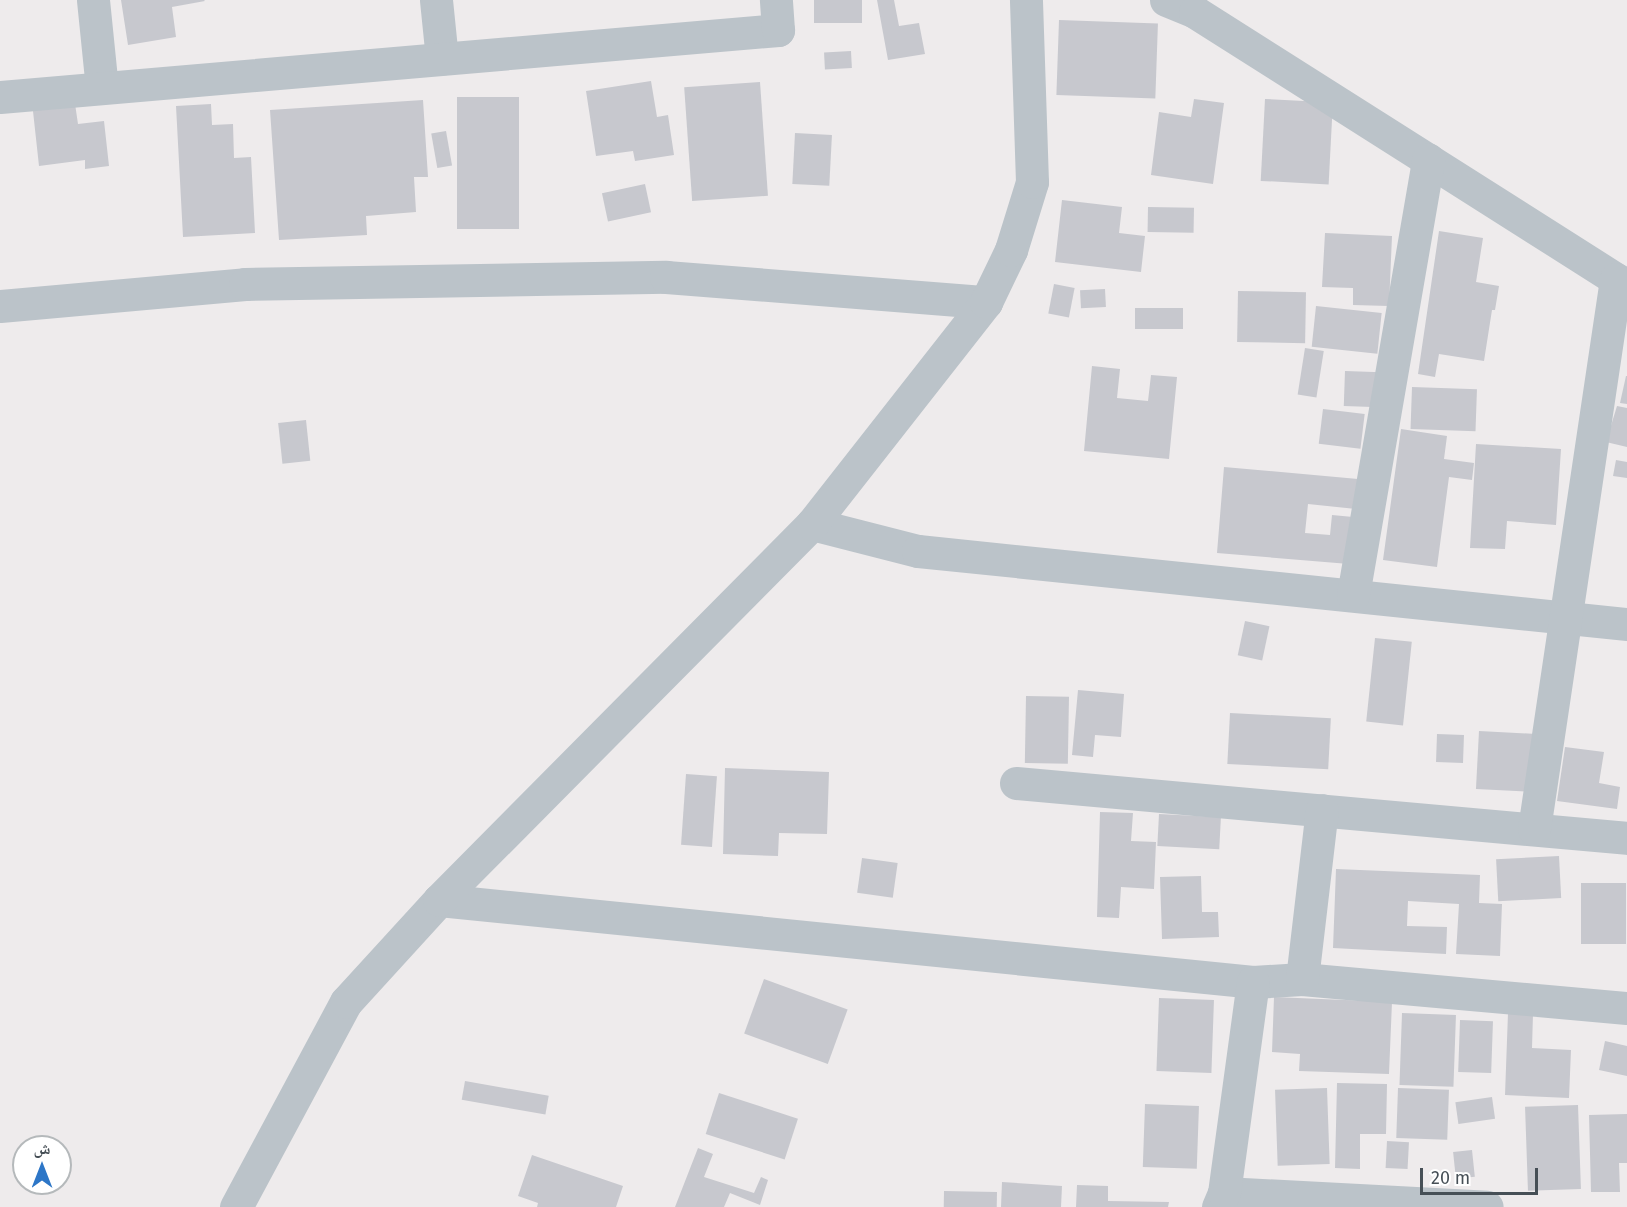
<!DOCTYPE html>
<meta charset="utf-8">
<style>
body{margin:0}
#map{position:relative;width:1627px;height:1207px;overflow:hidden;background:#eeebec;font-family:"Fira Sans","Noto Naskh Arabic",sans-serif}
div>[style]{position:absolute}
.building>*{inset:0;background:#c7c8ce;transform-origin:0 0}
.minor>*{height:33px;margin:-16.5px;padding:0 16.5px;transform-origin:16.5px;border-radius:16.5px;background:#bbc3c9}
.tertiary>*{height:33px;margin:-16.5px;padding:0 16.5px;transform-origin:16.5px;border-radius:16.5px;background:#bbc3c9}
span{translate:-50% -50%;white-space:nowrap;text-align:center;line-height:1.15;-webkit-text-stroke:5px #fff;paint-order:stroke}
.north{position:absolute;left:12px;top:1135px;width:60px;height:60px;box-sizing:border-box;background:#fff;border:2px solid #b5b9bb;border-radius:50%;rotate:0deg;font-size:16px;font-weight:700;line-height:24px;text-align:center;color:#464f56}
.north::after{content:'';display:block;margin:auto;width:21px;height:27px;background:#2d76c7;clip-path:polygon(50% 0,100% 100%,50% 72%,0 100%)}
.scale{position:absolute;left:1420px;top:1168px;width:118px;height:27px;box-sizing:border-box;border:3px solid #464f56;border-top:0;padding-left:8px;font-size:18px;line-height:21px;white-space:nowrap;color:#464f56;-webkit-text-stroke:4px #fff;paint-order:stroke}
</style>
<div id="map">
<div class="building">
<div style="clip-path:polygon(121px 0,204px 0,205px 1px,172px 7px,176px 37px,128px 45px)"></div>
<div style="left:814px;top:0;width:48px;height:23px"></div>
<div style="clip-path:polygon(877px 0,894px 0,899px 26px,919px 23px,925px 54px,888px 60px)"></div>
<div style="left:1059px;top:20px;width:99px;height:75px;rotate:2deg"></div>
<div style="left:851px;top:51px;width:17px;height:27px;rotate:87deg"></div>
<div style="clip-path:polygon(651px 81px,657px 117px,668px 115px,674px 155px,635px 161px,633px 151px,596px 156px,586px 91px)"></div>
<div style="left:760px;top:82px;width:114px;height:76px;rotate:86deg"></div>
<div style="clip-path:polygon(74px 97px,78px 124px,104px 121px,109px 166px,85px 169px,85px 160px,39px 166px,32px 102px)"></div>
<div style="left:457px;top:97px;width:62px;height:132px"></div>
<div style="clip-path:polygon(1194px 99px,1224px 103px,1213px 184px,1151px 175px,1159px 112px,1191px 117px)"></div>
<div style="left:1265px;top:99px;width:68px;height:82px;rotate:3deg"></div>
<div style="clip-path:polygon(423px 100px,428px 177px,414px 177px,416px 212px,366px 216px,367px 235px,279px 240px,270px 110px)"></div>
<div style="clip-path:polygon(211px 104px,212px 125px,233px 124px,234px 158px,251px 157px,255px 233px,183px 237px,176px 106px)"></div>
<div style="left:446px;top:131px;width:35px;height:15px;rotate:80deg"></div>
<div style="left:795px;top:133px;width:37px;height:51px;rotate:3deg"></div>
<div style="left:645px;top:184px;width:29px;height:44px;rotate:78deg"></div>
<div style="clip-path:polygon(1062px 200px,1122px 207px,1119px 233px,1145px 236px,1141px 272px,1055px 262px)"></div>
<div style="left:1148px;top:207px;width:46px;height:25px;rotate:1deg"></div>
<div style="clip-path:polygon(1439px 231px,1483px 238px,1476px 282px,1499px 286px,1495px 310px,1492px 310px,1484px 361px,1439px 354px,1435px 377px,1418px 374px)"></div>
<div style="clip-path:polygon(1325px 233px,1392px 236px,1389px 306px,1353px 305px,1353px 288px,1322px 287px)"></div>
<div style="left:1054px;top:284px;width:21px;height:30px;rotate:11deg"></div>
<div style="left:1105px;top:289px;width:18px;height:25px;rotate:87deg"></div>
<div style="left:1238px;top:291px;width:68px;height:51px;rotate:1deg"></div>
<div style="left:1316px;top:306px;width:66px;height:41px;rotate:6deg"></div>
<div style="left:1135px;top:308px;width:48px;height:21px"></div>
<div style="left:1305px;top:348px;width:19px;height:47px;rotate:9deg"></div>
<div style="clip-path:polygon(1092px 366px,1120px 369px,1117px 398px,1148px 401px,1151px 375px,1177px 377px,1169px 459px,1084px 451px)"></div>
<div style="left:1345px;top:371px;width:36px;height:35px;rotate:2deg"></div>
<div style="clip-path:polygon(1626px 376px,1627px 376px,1627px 404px,1620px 403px)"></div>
<div style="left:1412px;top:387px;width:65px;height:42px;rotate:2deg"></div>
<div style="clip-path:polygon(1617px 406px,1627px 408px,1627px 447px,1606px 442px)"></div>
<div style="left:1323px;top:409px;width:42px;height:35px;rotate:7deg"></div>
<div style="left:306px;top:420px;width:41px;height:28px;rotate:84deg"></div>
<div style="clip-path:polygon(1401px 429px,1447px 436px,1444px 459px,1474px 463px,1472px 480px,1449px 477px,1437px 567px,1383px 560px)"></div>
<div style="clip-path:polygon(1476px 444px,1561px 449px,1556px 525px,1507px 521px,1505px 549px,1470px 548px)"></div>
<div style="clip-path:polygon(1616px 460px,1627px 462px,1627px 478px,1613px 476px)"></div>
<div style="clip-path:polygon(1224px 467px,1358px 479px,1356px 509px,1308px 504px,1305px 533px,1330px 535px,1332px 515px,1353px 517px,1349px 564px,1217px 553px)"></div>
<div style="left:1245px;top:621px;width:25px;height:35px;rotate:12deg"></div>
<div style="left:1375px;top:638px;width:37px;height:84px;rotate:6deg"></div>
<div style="clip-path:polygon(1078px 690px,1124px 694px,1121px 737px,1095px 735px,1093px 757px,1072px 755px)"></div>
<div style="left:1026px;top:696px;width:43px;height:67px;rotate:1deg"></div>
<div style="left:1230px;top:713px;width:101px;height:51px;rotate:3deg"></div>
<div style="left:1479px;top:731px;width:57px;height:58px;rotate:3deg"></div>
<div style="left:1437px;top:734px;width:27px;height:28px;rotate:2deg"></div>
<div style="clip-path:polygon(1565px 747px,1604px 752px,1599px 783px,1620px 787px,1617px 809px,1557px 801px)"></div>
<div style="clip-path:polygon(725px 768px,829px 772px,827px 834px,779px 833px,778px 856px,723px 854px)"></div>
<div style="left:686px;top:774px;width:31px;height:71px;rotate:4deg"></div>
<div style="clip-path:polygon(1100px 812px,1133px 813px,1131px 841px,1156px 842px,1154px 889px,1121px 887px,1119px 918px,1097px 917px)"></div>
<div style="left:1159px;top:814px;width:62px;height:32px;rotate:3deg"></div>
<div style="left:1559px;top:856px;width:42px;height:63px;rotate:87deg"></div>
<div style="left:862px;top:858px;width:36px;height:35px;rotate:8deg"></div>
<div style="clip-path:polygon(1336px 869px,1480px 875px,1479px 903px,1502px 904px,1500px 956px,1456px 954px,1459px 904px,1408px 901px,1407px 926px,1447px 927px,1446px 954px,1333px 948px)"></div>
<div style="clip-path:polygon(1201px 876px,1202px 912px,1218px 912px,1219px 937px,1162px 939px,1160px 877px)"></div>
<div style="left:1581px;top:883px;width:45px;height:61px"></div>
<div style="left:764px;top:979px;width:89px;height:58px;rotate:20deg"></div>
<div style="clip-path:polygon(1274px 997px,1392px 1002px,1389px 1074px,1299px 1071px,1300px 1054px,1272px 1052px)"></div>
<div style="left:1159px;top:998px;width:55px;height:73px;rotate:2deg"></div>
<div style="left:1402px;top:1013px;width:54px;height:72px;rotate:2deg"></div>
<div style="clip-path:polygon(1508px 1013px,1533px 1014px,1532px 1048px,1571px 1050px,1569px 1098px,1505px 1095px)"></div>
<div style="left:1460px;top:1020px;width:33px;height:52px;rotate:2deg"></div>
<div style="clip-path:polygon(1605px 1041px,1627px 1046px,1627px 1076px,1599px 1070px)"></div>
<div style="left:465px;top:1081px;width:85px;height:19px;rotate:10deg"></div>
<div style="clip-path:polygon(1337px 1083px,1387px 1084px,1386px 1134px,1360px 1134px,1360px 1169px,1335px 1168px)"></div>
<div style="left:1327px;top:1088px;width:76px;height:52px;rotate:88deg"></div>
<div style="left:1398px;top:1088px;width:51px;height:50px;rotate:2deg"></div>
<div style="left:719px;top:1093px;width:83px;height:43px;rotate:18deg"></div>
<div style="left:1492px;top:1097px;width:22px;height:37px;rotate:82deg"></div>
<div style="left:1145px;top:1104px;width:54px;height:63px;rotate:2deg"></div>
<div style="left:1578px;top:1105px;width:84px;height:53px;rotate:88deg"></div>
<div style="clip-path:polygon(1627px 1114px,1627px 1163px,1619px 1163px,1620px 1192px,1591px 1192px,1589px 1115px)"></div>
<div style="left:1387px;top:1141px;width:22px;height:27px;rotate:3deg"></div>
<div style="clip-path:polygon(698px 1148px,713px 1154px,704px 1177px,754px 1193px,761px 1177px,768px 1180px,760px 1205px,730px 1193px,724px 1207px,675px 1207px)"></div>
<div style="left:1472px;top:1150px;width:27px;height:19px;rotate:84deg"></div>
<div style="clip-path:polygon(532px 1155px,623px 1186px,616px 1207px,537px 1207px,538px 1203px,518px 1196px)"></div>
<div style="clip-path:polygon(1002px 1182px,1062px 1186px,1061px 1207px,1001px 1207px)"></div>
<div style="clip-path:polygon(1077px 1185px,1108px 1186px,1108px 1201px,1169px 1202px,1168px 1207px,1076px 1207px)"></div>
<div style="left:944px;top:1191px;width:53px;height:16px;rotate:1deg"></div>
</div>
<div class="minor">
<div style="left:93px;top:0;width:88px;rotate:84.2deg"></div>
<div style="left:436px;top:0;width:59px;rotate:84.2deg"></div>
<div style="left:1166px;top:0;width:31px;rotate:22deg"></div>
<div style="left:1195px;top:12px;width:512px;rotate:32.39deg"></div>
<div style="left:0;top:97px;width:781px;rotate:-4.92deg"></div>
<div style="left:778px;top:30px;width:30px;rotate:-94deg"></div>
<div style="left:0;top:306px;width:246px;rotate:-5.1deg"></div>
<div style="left:245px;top:284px;width:421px;rotate:-1deg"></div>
<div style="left:666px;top:277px;width:321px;rotate:4.5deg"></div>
<div style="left:812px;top:524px;width:109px;rotate:14.3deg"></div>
<div style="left:918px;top:551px;width:713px;rotate:5.88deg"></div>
<div style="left:1353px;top:595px;width:442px;rotate:-80.2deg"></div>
<div style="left:1016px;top:783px;width:613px;rotate:5.14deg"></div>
<div style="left:1534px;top:829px;width:556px;rotate:-81.52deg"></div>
<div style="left:439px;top:900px;width:818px;rotate:5.75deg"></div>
<div style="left:1253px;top:982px;width:49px;rotate:-3.5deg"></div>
<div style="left:1302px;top:979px;width:326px;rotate:5.1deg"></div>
<div style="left:1302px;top:979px;width:170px;rotate:-83.3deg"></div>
<div style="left:1224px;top:1193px;width:263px;rotate:3deg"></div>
<div style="left:1218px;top:1207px;width:15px;rotate:-67deg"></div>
<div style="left:1224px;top:1193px;width:213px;rotate:-82.2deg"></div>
</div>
<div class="tertiary">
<div style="left:236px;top:1207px;width:233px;rotate:-61.8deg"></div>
<div style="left:346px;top:1002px;width:138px;rotate:-47.6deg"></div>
<div style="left:439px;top:900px;width:530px;rotate:-45.23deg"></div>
<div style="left:812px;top:524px;width:282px;rotate:-51.9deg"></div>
<div style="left:986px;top:302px;width:58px;rotate:-64.3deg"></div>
<div style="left:1011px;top:250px;width:71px;rotate:-72.8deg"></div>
<div style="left:1032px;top:182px;width:182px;rotate:-91.9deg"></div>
</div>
<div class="north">ش</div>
<div class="scale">20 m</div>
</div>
